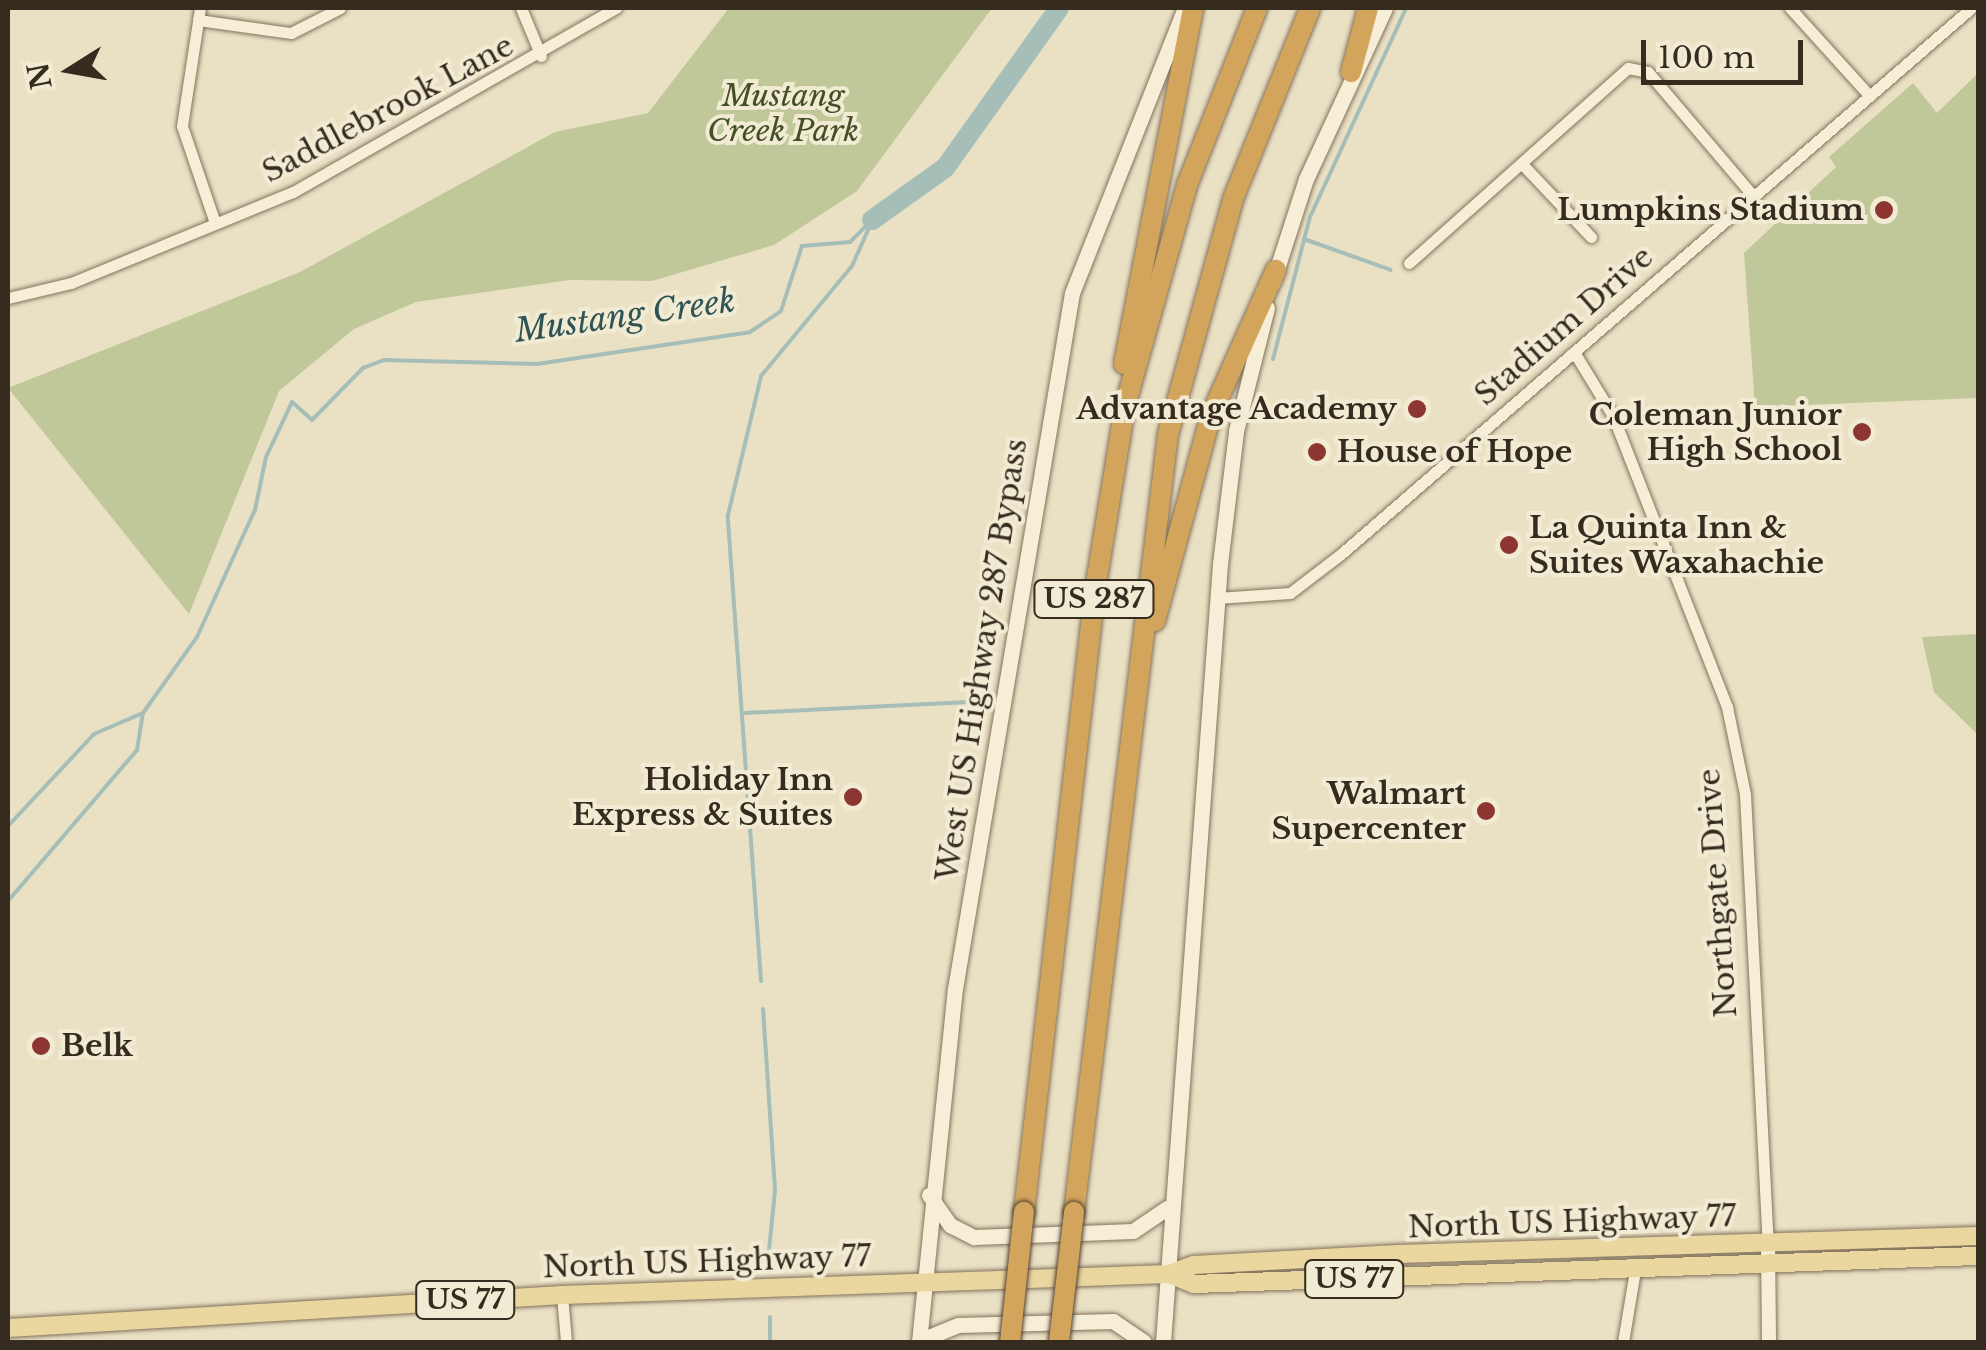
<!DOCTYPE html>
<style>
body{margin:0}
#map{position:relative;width:1986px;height:1350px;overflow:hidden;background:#eae1c5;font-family:"Libre Baskerville",serif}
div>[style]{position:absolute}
.green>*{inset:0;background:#c0c799}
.stream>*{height:4px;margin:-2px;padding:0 2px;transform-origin:2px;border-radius:2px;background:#a6beb8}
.river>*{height:20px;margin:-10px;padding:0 10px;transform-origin:10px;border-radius:10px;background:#a6beb8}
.roads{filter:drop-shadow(0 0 2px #83735c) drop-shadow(0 0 2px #83735c)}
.minor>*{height:11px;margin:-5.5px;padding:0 5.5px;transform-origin:5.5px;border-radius:5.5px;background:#f6eed7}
.tertiary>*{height:14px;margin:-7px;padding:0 7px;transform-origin:7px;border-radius:7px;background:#f6eed7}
.secondary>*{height:15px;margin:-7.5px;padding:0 7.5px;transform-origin:7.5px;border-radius:7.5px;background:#f6eed7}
.primary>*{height:18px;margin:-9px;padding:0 9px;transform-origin:9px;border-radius:9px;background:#ead69f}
.motorway>*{height:20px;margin:-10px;padding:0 10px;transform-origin:10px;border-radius:10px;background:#d3a45c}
.bridges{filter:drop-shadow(0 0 2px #524130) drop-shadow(0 0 2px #524130)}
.motorway-bridge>*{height:20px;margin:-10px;padding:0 10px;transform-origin:10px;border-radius:10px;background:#d3a45c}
.dots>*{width:28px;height:28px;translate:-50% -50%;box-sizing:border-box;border:5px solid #f2ebd3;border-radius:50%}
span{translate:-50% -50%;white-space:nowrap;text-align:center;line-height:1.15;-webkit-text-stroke:8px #f2ebd3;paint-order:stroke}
.shield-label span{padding:2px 8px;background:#f2ebd3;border:2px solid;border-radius:8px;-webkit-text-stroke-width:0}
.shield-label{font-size:28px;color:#352b1f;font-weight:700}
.park-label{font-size:30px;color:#444f27;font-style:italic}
.street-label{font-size:30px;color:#352b1f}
.poi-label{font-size:30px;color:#352b1f;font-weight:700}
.right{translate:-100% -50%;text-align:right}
.left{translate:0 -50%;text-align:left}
.water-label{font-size:32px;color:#305353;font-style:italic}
.frame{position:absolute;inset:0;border:10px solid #352b1f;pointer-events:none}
.north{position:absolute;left:20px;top:20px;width:100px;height:100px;-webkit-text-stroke:8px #f2ebd3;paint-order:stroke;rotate:259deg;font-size:28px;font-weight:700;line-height:40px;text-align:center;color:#352b1f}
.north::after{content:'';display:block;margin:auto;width:35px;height:45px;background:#352b1f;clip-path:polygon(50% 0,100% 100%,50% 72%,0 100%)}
.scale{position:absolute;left:1641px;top:40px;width:162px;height:45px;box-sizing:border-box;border:5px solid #352b1f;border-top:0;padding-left:12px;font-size:30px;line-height:35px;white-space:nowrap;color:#352b1f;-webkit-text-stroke:8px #f2ebd3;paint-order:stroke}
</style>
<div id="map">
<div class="green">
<div style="clip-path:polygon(729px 8px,992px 8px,857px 191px,774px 245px,652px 281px,570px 280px,416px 302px,354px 329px,279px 391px,189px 614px,8px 388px,300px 272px,555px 132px,648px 113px)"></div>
<div style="clip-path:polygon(1978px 73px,1978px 398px,1755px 407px,1744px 253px,1836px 167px,1829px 157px,1913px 83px,1937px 113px)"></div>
<div style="clip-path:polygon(1978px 634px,1978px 735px,1934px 692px,1922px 637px)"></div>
</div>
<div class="stream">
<div style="left:1304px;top:239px;width:92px;rotate:19.6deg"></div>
<div style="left:1273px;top:359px;width:147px;rotate:-75.4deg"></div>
<div style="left:1310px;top:217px;width:230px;rotate:-65.3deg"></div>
<div style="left:745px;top:713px;width:244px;rotate:-2.8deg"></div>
<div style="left:8px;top:826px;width:126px;rotate:-46.9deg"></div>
<div style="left:94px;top:734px;width:53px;rotate:-23.2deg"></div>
<div style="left:8px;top:901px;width:199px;rotate:-49.5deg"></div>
<div style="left:137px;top:750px;width:37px;rotate:-81deg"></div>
<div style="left:143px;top:713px;width:93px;rotate:-54.6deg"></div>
<div style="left:197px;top:637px;width:140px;rotate:-65.5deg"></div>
<div style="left:255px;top:510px;width:54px;rotate:-78.3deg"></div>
<div style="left:266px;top:457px;width:61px;rotate:-64.7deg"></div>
<div style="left:292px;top:402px;width:27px;rotate:42deg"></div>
<div style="left:312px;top:420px;width:73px;rotate:-45.6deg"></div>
<div style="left:363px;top:368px;width:22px;rotate:-21deg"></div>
<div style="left:384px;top:360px;width:153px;rotate:1.5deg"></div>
<div style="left:537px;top:364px;width:215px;rotate:-8.5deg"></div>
<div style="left:750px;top:332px;width:37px;rotate:-34deg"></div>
<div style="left:781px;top:311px;width:68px;rotate:-72.1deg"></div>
<div style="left:802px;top:246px;width:48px;rotate:-4.8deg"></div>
<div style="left:850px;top:242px;width:31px;rotate:-45deg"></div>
<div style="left:761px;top:981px;width:467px;rotate:-94.1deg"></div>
<div style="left:728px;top:515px;width:143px;rotate:-76.6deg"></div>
<div style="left:761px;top:376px;width:143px;rotate:-50.4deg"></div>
<div style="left:852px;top:266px;width:49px;rotate:-66deg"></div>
<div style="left:763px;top:1009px;width:182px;rotate:86.2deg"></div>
<div style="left:775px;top:1191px;width:69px;rotate:95.8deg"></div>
<div style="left:770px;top:1342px;width:25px;rotate:-90deg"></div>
</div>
<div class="river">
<div style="left:872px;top:220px;width:90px;rotate:-35.5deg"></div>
<div style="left:945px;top:168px;width:196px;rotate:-54.5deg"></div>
</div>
<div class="roads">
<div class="minor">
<div style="left:200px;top:8px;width:119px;rotate:98.7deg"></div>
<div style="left:182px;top:126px;width:102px;rotate:71.2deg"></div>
<div style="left:521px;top:8px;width:52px;rotate:67.4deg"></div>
<div style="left:1790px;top:8px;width:118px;rotate:47.8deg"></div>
<div style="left:198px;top:20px;width:94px;rotate:8deg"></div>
<div style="left:291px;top:33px;width:55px;rotate:-27deg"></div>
<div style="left:1523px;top:165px;width:99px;rotate:46.6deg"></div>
<div style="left:1409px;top:263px;width:293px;rotate:-41.7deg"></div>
<div style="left:1628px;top:68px;width:20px;rotate:11deg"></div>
<div style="left:1648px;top:72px;width:162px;rotate:49.7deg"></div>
<div style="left:8px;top:298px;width:65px;rotate:-13.4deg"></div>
<div style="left:71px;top:283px;width:240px;rotate:-22.3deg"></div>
<div style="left:293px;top:192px;width:372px;rotate:-29.7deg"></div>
<div style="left:1574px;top:352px;width:75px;rotate:58.6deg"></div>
<div style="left:1613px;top:416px;width:313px;rotate:68.6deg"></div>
<div style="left:1727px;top:707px;width:89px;rotate:78.3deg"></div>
<div style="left:1745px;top:794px;width:450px;rotate:87.1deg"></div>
<div style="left:1217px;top:598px;width:73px;rotate:-3.9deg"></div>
<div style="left:1290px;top:593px;width:64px;rotate:-37.4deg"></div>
<div style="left:1341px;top:554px;width:834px;rotate:-40.91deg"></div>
<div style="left:562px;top:1295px;width:47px;rotate:85.1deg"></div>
<div style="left:1623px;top:1342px;width:73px;rotate:-80.5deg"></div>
</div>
<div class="tertiary">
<div style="left:1768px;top:1243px;width:99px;rotate:89.4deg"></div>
</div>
<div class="secondary">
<div style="left:1273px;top:281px;width:107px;rotate:-72.1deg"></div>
<div style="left:1306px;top:179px;width:188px;rotate:-65.2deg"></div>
<div style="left:929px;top:1195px;width:37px;rotate:55deg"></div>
<div style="left:950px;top:1225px;width:27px;rotate:27deg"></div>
<div style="left:974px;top:1237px;width:159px;rotate:-2.2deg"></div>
<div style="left:1133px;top:1231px;width:41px;rotate:-34.1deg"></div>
<div style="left:919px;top:1341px;width:42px;rotate:-22.3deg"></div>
<div style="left:958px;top:1325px;width:155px;rotate:-1.5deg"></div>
<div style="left:1113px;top:1321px;width:37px;rotate:34deg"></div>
<div style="left:919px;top:1342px;width:355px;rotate:-84.2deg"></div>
<div style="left:955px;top:989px;width:706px;rotate:-80.46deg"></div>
<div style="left:1072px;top:293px;width:307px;rotate:-68.4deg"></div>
<div style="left:1163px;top:1342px;width:780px;rotate:-85.81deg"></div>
<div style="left:1220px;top:564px;width:134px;rotate:-83.1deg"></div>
<div style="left:1236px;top:431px;width:127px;rotate:-75.9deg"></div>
</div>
<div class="primary">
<div style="left:1169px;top:1274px;width:27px;rotate:22deg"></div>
<div style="left:1194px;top:1284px;width:784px;rotate:-2.05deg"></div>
<div style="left:8px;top:1328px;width:555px;rotate:-3.41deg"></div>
<div style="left:562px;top:1295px;width:607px;rotate:-1.98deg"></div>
<div style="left:1169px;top:1274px;width:27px;rotate:-20deg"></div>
<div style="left:1194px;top:1265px;width:204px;rotate:-3.1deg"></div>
<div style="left:1398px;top:1254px;width:580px;rotate:-1.78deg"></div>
</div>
<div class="motorway">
<div style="left:1351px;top:72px;width:66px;rotate:-75.1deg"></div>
<div style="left:1124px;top:364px;width:363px;rotate:-79deg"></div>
<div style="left:1155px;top:621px;width:213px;rotate:-74.8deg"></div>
<div style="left:1211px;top:415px;width:159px;rotate:-65.9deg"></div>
<div style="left:1024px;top:1212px;width:626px;rotate:-83.49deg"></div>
<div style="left:1095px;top:590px;width:186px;rotate:-80.7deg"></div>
<div style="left:1125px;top:406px;width:230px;rotate:-74.3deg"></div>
<div style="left:1187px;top:185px;width:190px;rotate:-68.4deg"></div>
<div style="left:1074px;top:1212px;width:784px;rotate:-83.11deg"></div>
<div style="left:1168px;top:434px;width:244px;rotate:-74.5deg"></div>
<div style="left:1233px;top:199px;width:206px;rotate:-68deg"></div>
</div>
</div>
<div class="bridges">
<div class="motorway-bridge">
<div style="left:1010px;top:1342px;width:131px;rotate:-83.9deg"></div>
<div style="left:1059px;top:1342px;width:131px;rotate:-83.4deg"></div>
</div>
</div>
<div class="dots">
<div style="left:1884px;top:210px;background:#8d3531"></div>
<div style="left:1417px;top:409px;background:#8d3531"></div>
<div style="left:1862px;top:432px;background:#8d3531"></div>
<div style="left:1317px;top:452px;background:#8d3531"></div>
<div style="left:1509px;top:545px;background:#8d3531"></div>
<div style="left:853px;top:797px;background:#8d3531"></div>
<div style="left:1486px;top:811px;background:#8d3531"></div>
<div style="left:41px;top:1046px;background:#8d3531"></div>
</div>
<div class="shield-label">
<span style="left:1094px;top:599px">US 287</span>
<span style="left:1354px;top:1279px">US 77</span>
<span style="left:465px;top:1300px">US 77</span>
</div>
<div class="park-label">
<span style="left:783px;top:113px">Mustang<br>Creek Park</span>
</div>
<div class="street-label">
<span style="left:388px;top:109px;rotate:-28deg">Saddlebrook Lane</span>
<span style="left:1564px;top:326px;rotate:-41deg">Stadium Drive</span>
<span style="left:982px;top:660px;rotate:-81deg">West US Highway 287 Bypass</span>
<span style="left:1718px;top:893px;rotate:-94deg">Northgate Drive</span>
<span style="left:1572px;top:1222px;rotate:-2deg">North US Highway 77</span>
<span style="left:707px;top:1262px;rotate:-2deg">North US Highway 77</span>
</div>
<div class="poi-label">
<span class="right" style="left:1864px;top:210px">Lumpkins Stadium</span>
<span class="right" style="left:1397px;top:409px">Advantage Academy</span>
<span class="right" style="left:1842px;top:432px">Coleman Junior<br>High School</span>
<span class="left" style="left:1337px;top:452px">House of Hope</span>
<span class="left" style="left:1529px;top:545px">La Quinta Inn &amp;<br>Suites Waxahachie</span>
<span class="right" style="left:833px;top:797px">Holiday Inn<br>Express &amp; Suites</span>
<span class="right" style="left:1466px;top:811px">Walmart<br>Supercenter</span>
<span class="left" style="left:61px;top:1046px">Belk</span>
</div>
<div class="water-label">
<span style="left:625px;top:316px;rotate:-8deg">Mustang Creek</span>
</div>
<div class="frame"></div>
<div class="north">N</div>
<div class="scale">100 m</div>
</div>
